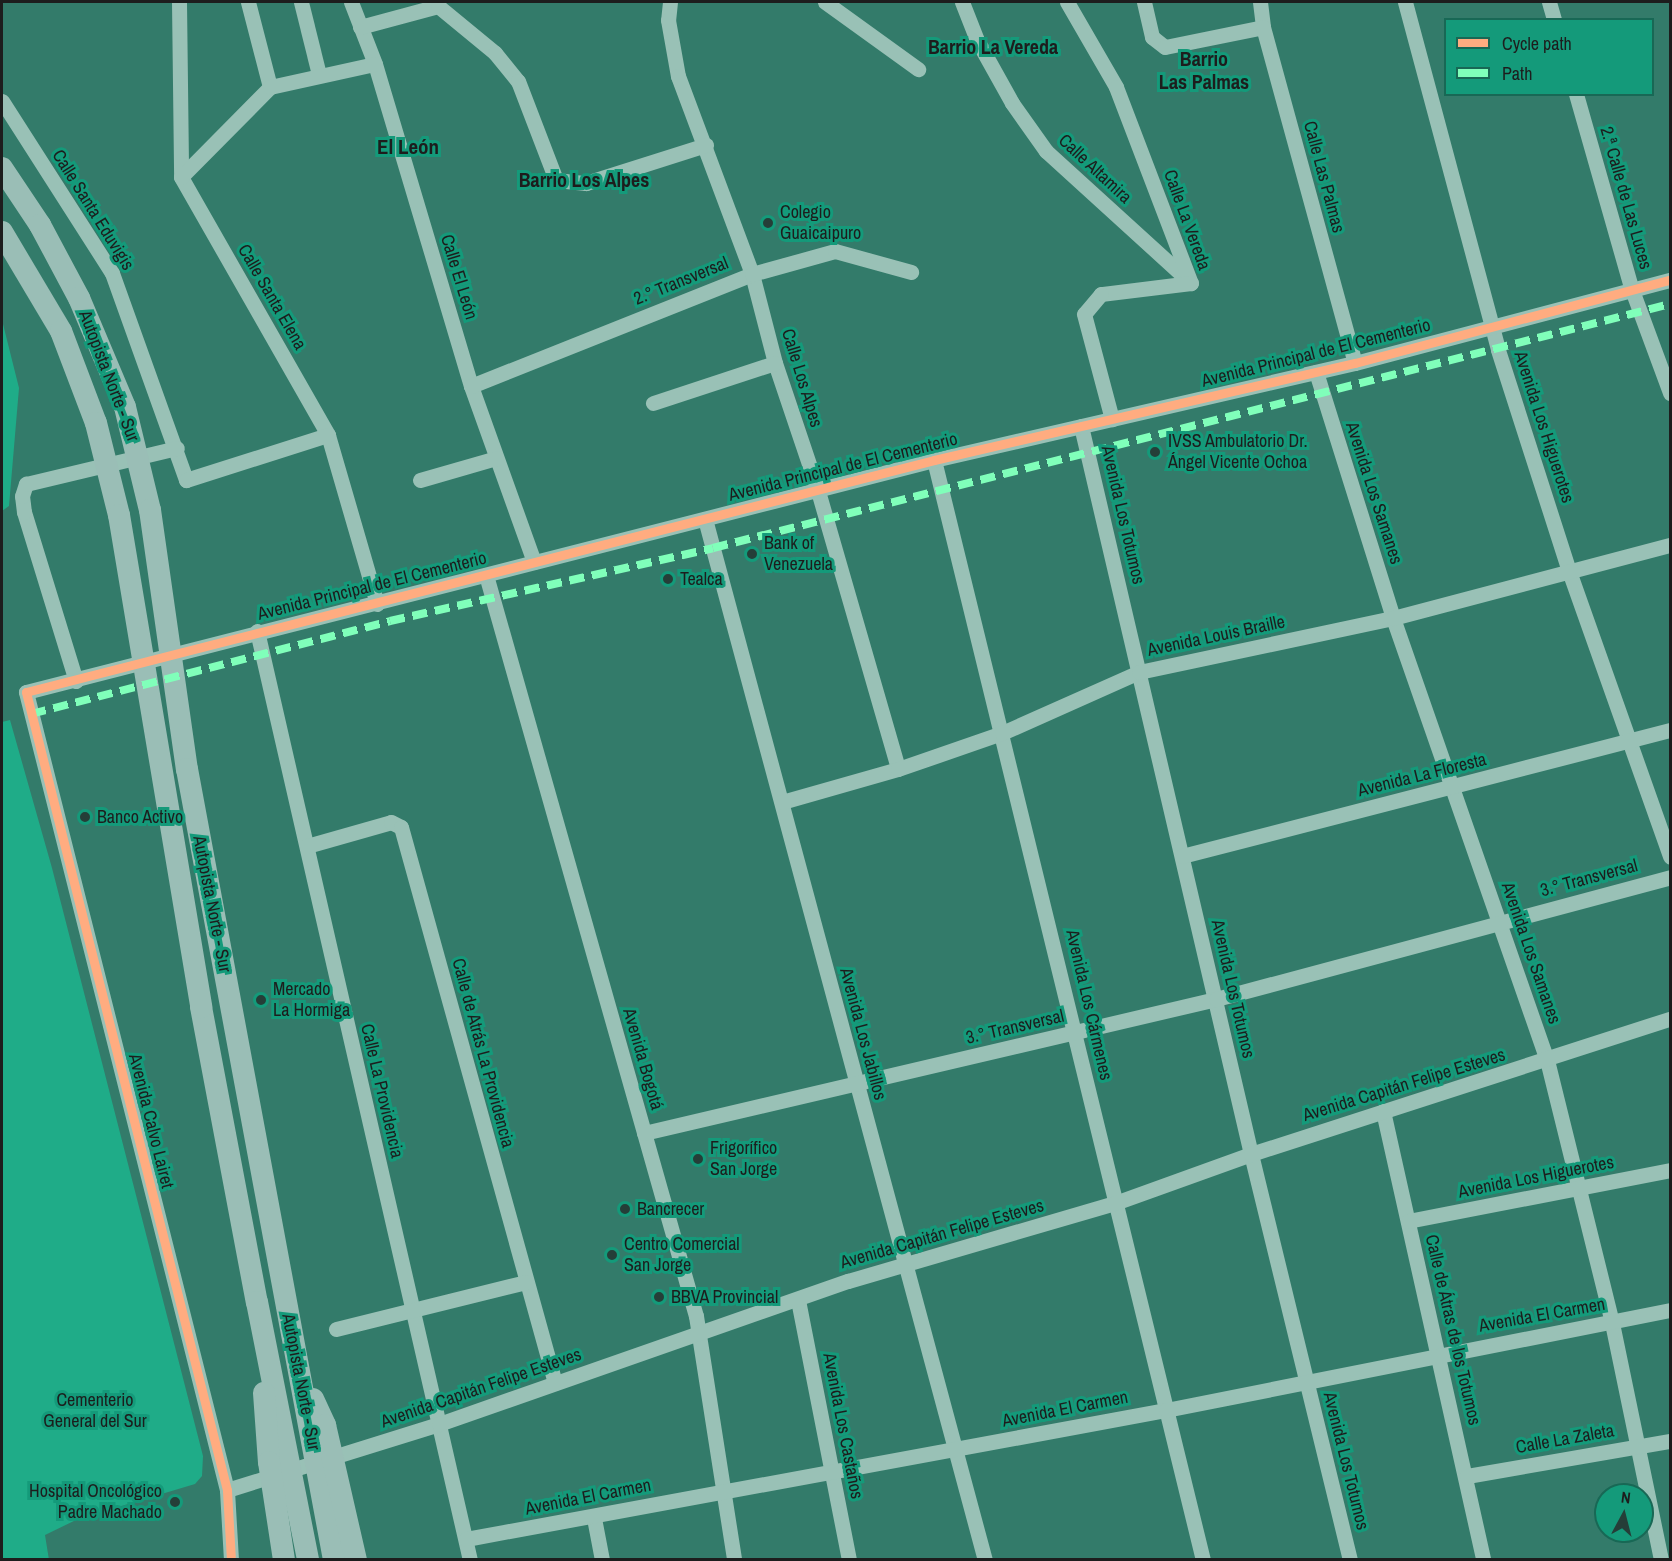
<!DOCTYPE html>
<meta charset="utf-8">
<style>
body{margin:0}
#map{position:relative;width:1672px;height:1561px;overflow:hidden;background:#337b6a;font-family:"Archivo Narrow",sans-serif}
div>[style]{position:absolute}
.green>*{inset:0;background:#1fac88}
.minor>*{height:15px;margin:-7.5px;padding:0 7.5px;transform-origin:7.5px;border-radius:7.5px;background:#99c1b6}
.highway>*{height:22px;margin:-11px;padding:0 11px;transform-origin:11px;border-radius:11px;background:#9abeb6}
.highway-bridge>*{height:22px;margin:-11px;padding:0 11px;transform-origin:11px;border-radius:11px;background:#9abeb6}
.quiet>*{height:8px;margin-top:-4px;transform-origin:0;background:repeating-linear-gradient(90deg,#80ffba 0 15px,transparent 0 23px)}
.cycleway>*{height:9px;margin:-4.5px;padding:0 4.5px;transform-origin:4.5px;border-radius:4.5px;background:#ffac80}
.dots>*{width:16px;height:16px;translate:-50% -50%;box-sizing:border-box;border:3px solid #149a7a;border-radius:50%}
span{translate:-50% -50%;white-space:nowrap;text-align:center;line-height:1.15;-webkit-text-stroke:6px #149a7a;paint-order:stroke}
.street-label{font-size:18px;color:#1d1d1d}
.poi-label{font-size:18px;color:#1d1d1d}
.left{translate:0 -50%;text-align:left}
.right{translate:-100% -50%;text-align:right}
.park-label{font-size:18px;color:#1b1d1c}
.neighbourhood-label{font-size:20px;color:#1d1d1d;font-weight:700}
.quarter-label{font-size:21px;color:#1d1d1d;font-weight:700}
.frame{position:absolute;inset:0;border:3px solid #1d1d1d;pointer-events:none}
.legend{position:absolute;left:1444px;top:18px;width:210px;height:78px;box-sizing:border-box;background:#149a7a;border:2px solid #186855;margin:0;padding:8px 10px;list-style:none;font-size:18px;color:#1d1d1d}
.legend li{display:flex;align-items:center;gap:12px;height:30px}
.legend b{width:30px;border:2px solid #186855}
.north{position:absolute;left:1594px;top:1483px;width:60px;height:60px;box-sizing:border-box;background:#149a7a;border:2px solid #186855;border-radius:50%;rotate:7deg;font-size:16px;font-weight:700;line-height:24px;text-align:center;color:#1d1d1d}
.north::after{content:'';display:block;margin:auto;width:21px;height:27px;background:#253e38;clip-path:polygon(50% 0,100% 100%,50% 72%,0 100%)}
</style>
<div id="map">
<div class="green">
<div style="clip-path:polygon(2px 320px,19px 388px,9px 506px,2px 511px)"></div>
<div style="clip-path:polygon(10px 720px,52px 868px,203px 1456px,202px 1476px,195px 1484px,78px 1519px,45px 1535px,49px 1560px,2px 1559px,2px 722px)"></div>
</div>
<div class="minor">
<div style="left:179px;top:2px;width:175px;rotate:89.3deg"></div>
<div style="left:181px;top:177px;width:297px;rotate:60.3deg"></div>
<div style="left:328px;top:435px;width:176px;rotate:73.8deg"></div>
<div style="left:248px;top:2px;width:88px;rotate:75.5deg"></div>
<div style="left:301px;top:2px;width:75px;rotate:76.1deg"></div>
<div style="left:351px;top:2px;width:66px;rotate:68.8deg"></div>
<div style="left:375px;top:64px;width:336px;rotate:73.4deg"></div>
<div style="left:471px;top:386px;width:187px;rotate:70.3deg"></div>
<div style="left:670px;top:2px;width:18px;rotate:96deg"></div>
<div style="left:668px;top:20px;width:57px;rotate:79.9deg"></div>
<div style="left:678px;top:76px;width:211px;rotate:69.5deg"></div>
<div style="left:752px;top:274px;width:92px;rotate:75.5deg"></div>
<div style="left:775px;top:363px;width:135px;rotate:71.4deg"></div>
<div style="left:818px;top:491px;width:289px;rotate:73.9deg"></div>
<div style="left:825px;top:2px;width:115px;rotate:35.8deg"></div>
<div style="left:962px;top:2px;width:41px;rotate:68.5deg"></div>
<div style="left:977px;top:40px;width:72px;rotate:60.9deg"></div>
<div style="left:1012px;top:103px;width:59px;rotate:54.7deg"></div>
<div style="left:1046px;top:151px;width:193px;rotate:42.3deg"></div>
<div style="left:1067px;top:2px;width:98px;rotate:60deg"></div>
<div style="left:1116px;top:87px;width:210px;rotate:69.1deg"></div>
<div style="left:1191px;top:283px;width:91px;rotate:173deg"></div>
<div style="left:1101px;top:294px;width:26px;rotate:130deg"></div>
<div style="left:1084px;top:314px;width:109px;rotate:75.1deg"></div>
<div style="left:1144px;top:2px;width:36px;rotate:77deg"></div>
<div style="left:1152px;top:37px;width:16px;rotate:38deg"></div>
<div style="left:1165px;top:47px;width:100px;rotate:-11.5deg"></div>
<div style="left:1260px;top:2px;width:25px;rotate:83deg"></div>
<div style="left:1263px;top:27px;width:348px;rotate:74.7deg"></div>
<div style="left:1405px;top:2px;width:360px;rotate:75deg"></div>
<div style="left:1498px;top:350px;width:232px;rotate:72.2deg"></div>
<div style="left:1569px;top:571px;width:303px;rotate:70.5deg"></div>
<div style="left:1549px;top:2px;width:19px;rotate:74deg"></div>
<div style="left:360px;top:27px;width:81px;rotate:-15.1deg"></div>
<div style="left:438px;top:6px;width:74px;rotate:39.5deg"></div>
<div style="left:495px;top:53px;width:36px;rotate:51deg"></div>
<div style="left:518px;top:81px;width:106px;rotate:69deg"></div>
<div style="left:556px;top:180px;width:30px;rotate:6deg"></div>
<div style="left:586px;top:183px;width:126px;rotate:-17.6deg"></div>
<div style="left:1576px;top:94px;width:204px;rotate:74.1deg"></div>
<div style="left:1632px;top:290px;width:110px;rotate:69.7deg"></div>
<div style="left:2px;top:101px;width:204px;rotate:57.4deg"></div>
<div style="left:112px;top:273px;width:220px;rotate:70.3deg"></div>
<div style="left:186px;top:480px;width:149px;rotate:-17.6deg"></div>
<div style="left:181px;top:177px;width:127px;rotate:-45.3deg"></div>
<div style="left:270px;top:87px;width:107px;rotate:-12.4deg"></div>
<div style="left:1316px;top:372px;width:258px;rotate:72.6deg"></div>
<div style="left:1393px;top:618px;width:468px;rotate:70.8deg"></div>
<div style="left:1547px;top:1060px;width:271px;rotate:76.1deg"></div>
<div style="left:1612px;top:1323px;width:242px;rotate:78.3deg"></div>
<div style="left:471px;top:386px;width:302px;rotate:-21.7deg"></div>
<div style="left:752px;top:274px;width:86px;rotate:-15.5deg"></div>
<div style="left:835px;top:251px;width:79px;rotate:15.4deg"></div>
<div style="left:653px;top:403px;width:128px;rotate:-18.2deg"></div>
<div style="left:1081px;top:426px;width:748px;rotate:76.86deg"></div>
<div style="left:1251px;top:1154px;width:418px;rotate:76.3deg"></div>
<div style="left:934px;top:460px;width:1132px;rotate:76.26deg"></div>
<div style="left:420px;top:480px;width:79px;rotate:-16.1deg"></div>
<div style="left:705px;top:519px;width:1078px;rotate:74.95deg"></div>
<div style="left:486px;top:575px;width:770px;rotate:74.18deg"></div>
<div style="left:696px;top:1316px;width:247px;rotate:81.1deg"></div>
<div style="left:257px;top:631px;width:953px;rotate:77.09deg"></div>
<div style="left:76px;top:681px;width:177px;rotate:-107.1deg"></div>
<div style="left:24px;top:512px;width:16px;rotate:-97deg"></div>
<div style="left:22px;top:496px;width:13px;rotate:-72deg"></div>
<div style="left:26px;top:484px;width:155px;rotate:-13.4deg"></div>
<div style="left:782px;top:802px;width:121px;rotate:-15.9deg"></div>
<div style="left:898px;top:769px;width:110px;rotate:-19.1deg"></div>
<div style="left:1002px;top:733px;width:150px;rotate:-24deg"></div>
<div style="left:1139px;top:672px;width:260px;rotate:-12deg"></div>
<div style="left:1393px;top:618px;width:286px;rotate:-14.8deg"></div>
<div style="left:307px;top:846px;width:87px;rotate:-15.9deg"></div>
<div style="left:391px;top:822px;width:11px;rotate:27deg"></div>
<div style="left:401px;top:827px;width:577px;rotate:74.52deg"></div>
<div style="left:1182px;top:856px;width:504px;rotate:-14.48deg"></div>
<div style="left:1383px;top:1111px;width:460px;rotate:77.4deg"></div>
<div style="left:644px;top:1133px;width:587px;rotate:-13.18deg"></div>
<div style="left:1216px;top:999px;width:470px;rotate:-15deg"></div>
<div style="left:1408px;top:1221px;width:267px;rotate:-11deg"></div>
<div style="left:798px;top:1300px;width:265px;rotate:78.9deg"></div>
<div style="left:336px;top:1329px;width:196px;rotate:-13.9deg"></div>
<div style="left:1467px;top:1476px;width:206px;rotate:-9.8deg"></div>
<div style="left:227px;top:1490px;width:222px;rotate:-17.3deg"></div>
<div style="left:439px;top:1424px;width:433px;rotate:-19.3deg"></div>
<div style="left:848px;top:1281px;width:278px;rotate:-16.3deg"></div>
<div style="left:1115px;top:1203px;width:145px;rotate:-19.8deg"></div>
<div style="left:1251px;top:1154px;width:440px;rotate:-17.9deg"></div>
<div style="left:594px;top:1518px;width:43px;rotate:79.2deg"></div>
<div style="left:466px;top:1539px;width:712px;rotate:-10.44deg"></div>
<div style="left:1166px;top:1410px;width:514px;rotate:-11.22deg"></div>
<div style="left:231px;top:1560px;width:70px;rotate:-93.3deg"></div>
<div style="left:227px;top:1490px;width:823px;rotate:-104.14deg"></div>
<div style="left:26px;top:692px;width:937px;rotate:-14.33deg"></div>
<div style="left:934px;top:460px;width:432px;rotate:-13deg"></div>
<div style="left:1355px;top:363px;width:326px;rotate:-14.8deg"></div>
</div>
<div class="highway">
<div style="left:2px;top:168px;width:69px;rotate:56.3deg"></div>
<div style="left:40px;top:225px;width:83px;rotate:61.9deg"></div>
<div style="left:79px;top:298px;width:118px;rotate:67.1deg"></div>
<div style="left:2px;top:232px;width:115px;rotate:59.2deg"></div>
<div style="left:61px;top:331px;width:98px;rotate:69.2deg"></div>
<div style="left:201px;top:1007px;width:300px;rotate:79.3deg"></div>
</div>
<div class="highway-bridge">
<div style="left:125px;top:407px;width:106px;rotate:76.4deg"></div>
<div style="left:150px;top:510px;width:262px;rotate:81.9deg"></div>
<div style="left:187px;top:769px;width:805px;rotate:79.47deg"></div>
<div style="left:96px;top:423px;width:95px;rotate:76deg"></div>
<div style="left:119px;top:515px;width:499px;rotate:80.5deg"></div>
<div style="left:257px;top:1302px;width:263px;rotate:78.8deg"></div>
<div style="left:264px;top:1393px;width:69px;rotate:85.9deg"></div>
<div style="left:269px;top:1462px;width:99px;rotate:81.3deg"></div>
<div style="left:313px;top:1399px;width:29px;rotate:65deg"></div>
<div style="left:325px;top:1425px;width:139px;rotate:77.1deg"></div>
</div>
<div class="quiet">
<div style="left:31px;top:714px;width:371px;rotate:-14.5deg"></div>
<div style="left:390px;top:621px;width:331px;rotate:-12.7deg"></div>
<div style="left:713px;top:548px;width:988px;rotate:-14.3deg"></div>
</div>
<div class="cycleway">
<div style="left:231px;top:1560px;width:70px;rotate:-93.3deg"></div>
<div style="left:227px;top:1490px;width:823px;rotate:-104.14deg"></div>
<div style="left:26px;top:692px;width:937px;rotate:-14.33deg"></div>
<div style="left:934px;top:460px;width:432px;rotate:-13deg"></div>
<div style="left:1355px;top:363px;width:326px;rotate:-14.8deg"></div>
</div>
<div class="dots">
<div style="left:768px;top:223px;background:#253e38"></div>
<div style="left:1155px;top:452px;background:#253e38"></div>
<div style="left:752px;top:554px;background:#253e38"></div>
<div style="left:668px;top:579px;background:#253e38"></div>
<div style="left:85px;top:817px;background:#253e38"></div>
<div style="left:261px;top:1000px;background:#253e38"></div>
<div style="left:698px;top:1159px;background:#253e38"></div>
<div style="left:625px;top:1209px;background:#253e38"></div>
<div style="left:612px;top:1255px;background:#253e38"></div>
<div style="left:659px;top:1297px;background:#253e38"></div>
<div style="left:175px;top:1502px;background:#253e38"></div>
</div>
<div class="street-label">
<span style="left:1095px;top:169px;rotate:43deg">Calle Altamira</span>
<span style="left:1324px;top:177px;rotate:75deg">Calle Las Palmas</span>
<span style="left:1626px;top:198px;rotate:74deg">2.ª Calle de Las Luces</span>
<span style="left:93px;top:210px;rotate:58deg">Calle Santa Eduvigis</span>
<span style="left:1187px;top:220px;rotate:70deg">Calle La Vereda</span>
<span style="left:459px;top:277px;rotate:73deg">Calle El León</span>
<span style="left:681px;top:281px;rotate:-22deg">2.° Transversal</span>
<span style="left:272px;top:297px;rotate:60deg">Calle Santa Elena</span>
<span style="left:1316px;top:353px;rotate:-14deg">Avenida Principal de El Cementerio</span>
<span style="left:109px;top:376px;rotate:69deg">Autopista Norte - Sur</span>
<span style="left:802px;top:378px;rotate:73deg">Calle Los Alpes</span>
<span style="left:1544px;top:427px;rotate:72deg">Avenida Los Higuerotes</span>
<span style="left:843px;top:467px;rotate:-14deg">Avenida Principal de El Cementerio</span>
<span style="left:1374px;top:493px;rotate:72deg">Avenida Los Samanes</span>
<span style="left:1123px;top:515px;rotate:77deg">Avenida Los Totumos</span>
<span style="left:372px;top:586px;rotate:-14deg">Avenida Principal de El Cementerio</span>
<span style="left:1216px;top:636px;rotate:-12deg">Avenida Louis Braille</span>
<span style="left:1422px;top:775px;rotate:-14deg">Avenida La Floresta</span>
<span style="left:1589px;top:878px;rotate:-15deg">3.° Transversal</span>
<span style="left:212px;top:904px;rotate:79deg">Autopista Norte - Sur</span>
<span style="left:1531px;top:953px;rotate:71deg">Avenida Los Samanes</span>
<span style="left:1233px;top:989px;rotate:77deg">Avenida Los Totumos</span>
<span style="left:1089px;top:1005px;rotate:77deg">Avenida Los Cármenes</span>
<span style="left:1015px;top:1027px;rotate:-13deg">3.° Transversal</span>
<span style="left:863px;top:1034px;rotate:75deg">Avenida Los Jabillos</span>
<span style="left:483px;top:1053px;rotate:75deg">Calle de Atrás La Providencia</span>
<span style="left:643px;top:1059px;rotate:74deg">Avenida Bogotá</span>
<span style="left:1404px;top:1085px;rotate:-17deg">Avenida Capitán Felipe Esteves</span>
<span style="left:382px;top:1091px;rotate:77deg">Calle La Providencia</span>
<span style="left:151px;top:1121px;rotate:76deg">Avenida Calvo Lairet</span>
<span style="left:1536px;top:1177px;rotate:-11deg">Avenida Los Higuerotes</span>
<span style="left:942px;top:1234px;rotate:-16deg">Avenida Capitán Felipe Esteves</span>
<span style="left:1542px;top:1315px;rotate:-10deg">Avenida El Carmen</span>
<span style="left:1453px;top:1330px;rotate:77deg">Calle de Átras de los Totumos</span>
<span style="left:301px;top:1382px;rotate:79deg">Autopista Norte - Sur</span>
<span style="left:481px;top:1388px;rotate:-19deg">Avenida Capitán Felipe Esteves</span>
<span style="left:1065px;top:1409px;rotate:-11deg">Avenida El Carmen</span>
<span style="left:843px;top:1426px;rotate:79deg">Avenida Los Castaños</span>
<span style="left:1565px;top:1439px;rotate:-10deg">Calle La Zaleta</span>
<span style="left:1346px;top:1461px;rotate:76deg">Avenida Los Totumos</span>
<span style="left:588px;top:1497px;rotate:-11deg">Avenida El Carmen</span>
</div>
<div class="poi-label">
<span class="left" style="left:780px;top:223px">Colegio<br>Guaicaipuro</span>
<span class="left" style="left:1168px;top:452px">IVSS Ambulatorio Dr.<br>Ángel Vicente Ochoa</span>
<span class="left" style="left:764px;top:554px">Bank of<br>Venezuela</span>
<span class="left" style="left:680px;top:579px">Tealca</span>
<span class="left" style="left:97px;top:817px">Banco Activo</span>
<span class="left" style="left:273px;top:1000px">Mercado<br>La Hormiga</span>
<span class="left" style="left:710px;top:1159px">Frigorífico<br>San Jorge</span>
<span class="left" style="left:637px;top:1209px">Bancrecer</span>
<span class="left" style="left:624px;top:1255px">Centro Comercial<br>San Jorge</span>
<span class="left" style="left:671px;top:1297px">BBVA Provincial</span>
<span class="right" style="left:162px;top:1502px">Hospital Oncológico<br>Padre Machado</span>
</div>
<div class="park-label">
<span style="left:95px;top:1411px">Cementerio<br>General del Sur</span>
</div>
<div class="neighbourhood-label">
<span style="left:993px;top:46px">Barrio La Vereda</span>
<span style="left:1204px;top:70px">Barrio<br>Las Palmas</span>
<span style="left:584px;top:179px">Barrio Los Alpes</span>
</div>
<div class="quarter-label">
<span style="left:408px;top:147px">El León</span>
</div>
<div class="frame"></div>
<ul class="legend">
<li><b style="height:8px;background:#ffac80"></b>Cycle path</li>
<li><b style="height:8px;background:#80ffba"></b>Path</li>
</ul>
<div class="north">N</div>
</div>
